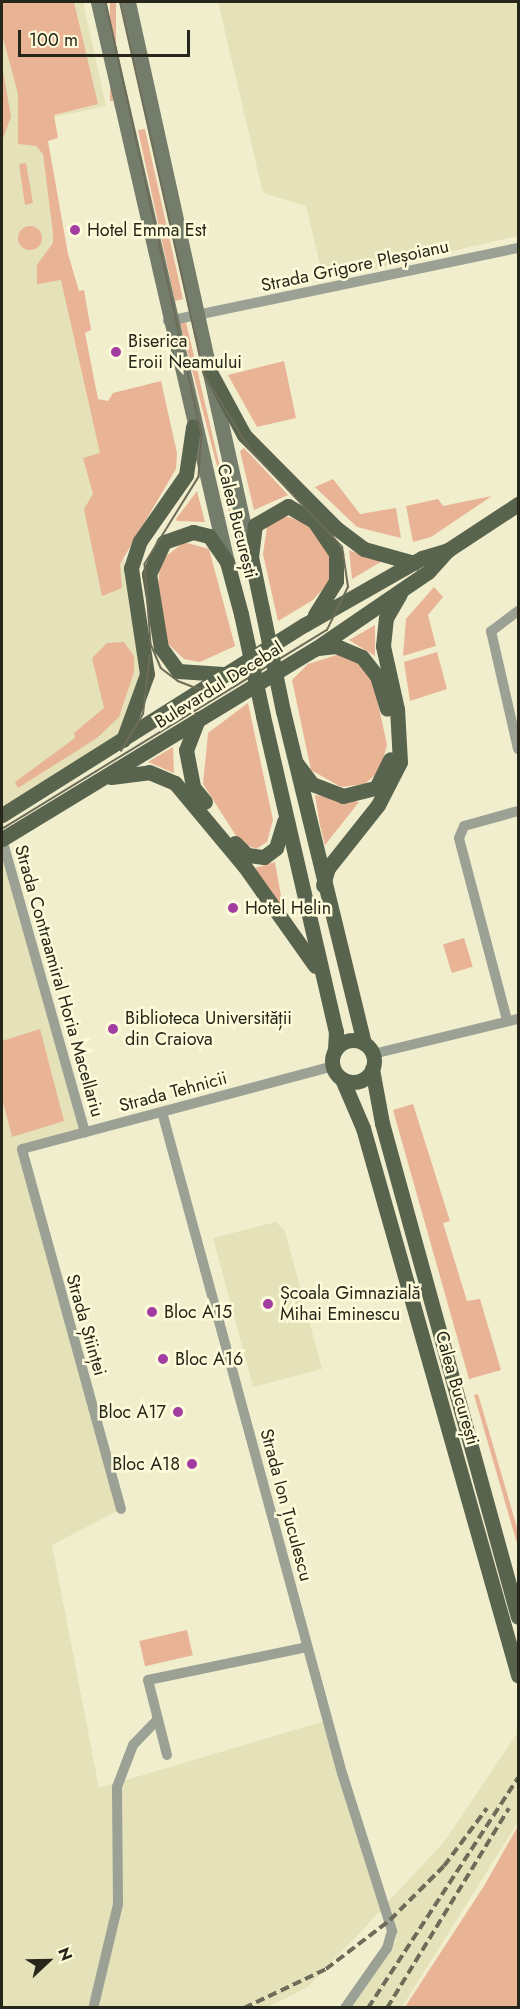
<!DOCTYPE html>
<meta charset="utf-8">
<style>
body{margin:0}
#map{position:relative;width:520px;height:2009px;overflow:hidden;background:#f1eecd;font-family:Jost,sans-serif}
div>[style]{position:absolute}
.built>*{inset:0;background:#e5e1b9}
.green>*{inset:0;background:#e9b396;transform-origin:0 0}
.round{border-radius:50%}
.street>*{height:10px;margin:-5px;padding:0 5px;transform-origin:5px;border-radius:5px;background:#9ba195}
.secondary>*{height:15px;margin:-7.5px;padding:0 7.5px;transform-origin:7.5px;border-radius:7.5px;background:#747d6b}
.primary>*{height:15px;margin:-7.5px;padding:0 7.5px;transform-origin:7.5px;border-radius:7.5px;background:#59644e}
.primary>.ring{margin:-7.5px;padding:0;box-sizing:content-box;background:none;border:15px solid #59644e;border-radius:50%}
.tram>*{height:1.5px;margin:-0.75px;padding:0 0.75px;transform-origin:0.75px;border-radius:0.75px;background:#6d6c58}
.rail>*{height:4px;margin-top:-2px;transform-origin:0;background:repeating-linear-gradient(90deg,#6d6c58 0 9px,transparent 0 13.5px)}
.primary-bridge>*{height:15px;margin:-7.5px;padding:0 7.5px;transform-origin:7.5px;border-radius:7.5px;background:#59644e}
.dots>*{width:16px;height:16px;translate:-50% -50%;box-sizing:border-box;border:3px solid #fefbda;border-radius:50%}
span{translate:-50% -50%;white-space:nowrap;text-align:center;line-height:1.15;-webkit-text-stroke:5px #fefbda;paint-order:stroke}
.poi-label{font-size:18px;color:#27261a}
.left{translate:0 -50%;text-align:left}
.right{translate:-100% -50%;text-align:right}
.street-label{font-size:18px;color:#27261a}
.frame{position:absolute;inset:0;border:3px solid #27261a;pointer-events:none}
.north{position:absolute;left:18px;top:1931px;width:60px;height:60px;-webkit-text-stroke:4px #fefbda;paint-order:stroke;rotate:68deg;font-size:16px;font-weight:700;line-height:24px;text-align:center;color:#27261a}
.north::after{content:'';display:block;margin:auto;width:21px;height:27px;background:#27261a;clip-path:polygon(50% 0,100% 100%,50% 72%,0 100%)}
.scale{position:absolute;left:18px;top:30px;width:172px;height:27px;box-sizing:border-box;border:3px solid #27261a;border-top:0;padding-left:8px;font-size:18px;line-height:21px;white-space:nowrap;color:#27261a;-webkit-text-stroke:4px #fefbda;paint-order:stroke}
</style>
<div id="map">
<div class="built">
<div style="clip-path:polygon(2px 2px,83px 2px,106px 106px,36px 121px,147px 674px,122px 741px,2px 815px)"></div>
<div style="clip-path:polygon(218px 2px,518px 2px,518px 236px,331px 279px,322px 273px,306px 206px,263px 193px)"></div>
<div style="clip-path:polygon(2px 835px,85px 1132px,22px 1149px,121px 1509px,52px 1545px,99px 1788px,328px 1720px,386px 1904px,444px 1842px,518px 1732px,518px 1822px,402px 2007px,352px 2007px,397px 1940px,386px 1905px,308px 1987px,268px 2007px,2px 2007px)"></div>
<div style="clip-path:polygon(276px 1222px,285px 1231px,322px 1369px,253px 1387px,213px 1238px)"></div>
</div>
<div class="green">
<div style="clip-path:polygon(2px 2px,74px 2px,98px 104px,54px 115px,58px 138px,48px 141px,68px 254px,79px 291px,84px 290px,91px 330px,85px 333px,98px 399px,108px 401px,113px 393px,161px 381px,177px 453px,176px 469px,120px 564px,122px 588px,102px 596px,84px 509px,93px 494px,83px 458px,100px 453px,61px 280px,37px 284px,37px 265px,53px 243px,53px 233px,43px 154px,36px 146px,18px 144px,18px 94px,2px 34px)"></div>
<div style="left:110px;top:2px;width:6px;height:99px"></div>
<div style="clip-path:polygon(2px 65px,11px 117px,2px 141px)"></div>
<div style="clip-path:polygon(145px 129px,183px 299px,175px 301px,138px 130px)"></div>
<div style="clip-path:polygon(26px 163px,33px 203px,25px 205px,19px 164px)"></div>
<div class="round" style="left:18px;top:226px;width:24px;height:24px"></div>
<div style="clip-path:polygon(186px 322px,245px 574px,180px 323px)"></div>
<div style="clip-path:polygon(284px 361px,296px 418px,257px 427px,228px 375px)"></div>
<div style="clip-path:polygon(244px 448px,277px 483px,288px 495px,254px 510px,240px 451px)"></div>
<div style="clip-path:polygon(333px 479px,360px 514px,396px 508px,401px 538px,357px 527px,315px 487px)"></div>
<div style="clip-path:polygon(197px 491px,205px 522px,177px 521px,176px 519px)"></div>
<div style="clip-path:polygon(492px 496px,431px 537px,413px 542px,406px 506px,438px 499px,443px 506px)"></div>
<div style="clip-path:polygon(283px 515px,309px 524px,330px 557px,331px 580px,313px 600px,278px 621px,263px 554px,267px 527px)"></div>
<div style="clip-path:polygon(184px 542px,209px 549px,235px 646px,200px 662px,184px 659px,165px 641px,158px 590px,160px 561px)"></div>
<div style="clip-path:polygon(349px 550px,365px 556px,384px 560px,352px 579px)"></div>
<div style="clip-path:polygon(434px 587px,443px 597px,428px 615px,436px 646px,403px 656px,406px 619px)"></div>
<div style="clip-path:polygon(375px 625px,375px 656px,349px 640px)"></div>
<div style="clip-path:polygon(124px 642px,134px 656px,134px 672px,119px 717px,97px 738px,18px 788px,15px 782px,75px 738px,74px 733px,104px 708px,92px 658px,107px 643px)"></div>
<div style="clip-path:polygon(437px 652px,447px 689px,410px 701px,404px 662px)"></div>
<div style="clip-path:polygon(340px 654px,359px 662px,373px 680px,387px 745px,380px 770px,365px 784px,341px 787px,311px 770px,292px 680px,308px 664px)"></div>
<div style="clip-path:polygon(248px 703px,273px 820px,267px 842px,256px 849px,240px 842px,203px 784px,208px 733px)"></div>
<div style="clip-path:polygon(173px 747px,174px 773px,148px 762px)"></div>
<div style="clip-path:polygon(315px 795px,359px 802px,325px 845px,320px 825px)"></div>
<div style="clip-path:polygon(275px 862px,285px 919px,255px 868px)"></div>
<div style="left:464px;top:938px;width:30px;height:22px;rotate:73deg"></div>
<div style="clip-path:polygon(40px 1029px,64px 1121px,12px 1137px,2px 1098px,2px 1041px)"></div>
<div style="clip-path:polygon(413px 1104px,450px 1221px,443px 1223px,467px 1301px,480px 1299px,501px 1370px,469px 1379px,393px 1110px)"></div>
<div style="clip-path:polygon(478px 1394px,518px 1531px,518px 1547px,474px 1395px)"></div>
<div style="left:187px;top:1630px;width:26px;height:49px;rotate:77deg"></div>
<div style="clip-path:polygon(518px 1826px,518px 2007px,405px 2007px,484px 1886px)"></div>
</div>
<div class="street">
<div style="left:168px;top:321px;width:358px;rotate:-11.8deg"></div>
<div style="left:518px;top:611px;width:34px;rotate:143deg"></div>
<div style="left:491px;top:631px;width:121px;rotate:77.1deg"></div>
<div style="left:2px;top:839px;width:305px;rotate:74.2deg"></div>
<div style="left:507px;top:1020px;width:188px;rotate:-104.8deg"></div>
<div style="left:459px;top:838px;width:13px;rotate:-67deg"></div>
<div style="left:464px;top:826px;width:56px;rotate:-15.5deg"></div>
<div style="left:373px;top:1054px;width:149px;rotate:-13.6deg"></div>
<div style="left:162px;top:1112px;width:685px;rotate:74.77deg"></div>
<div style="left:342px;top:1773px;width:166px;rotate:72.4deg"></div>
<div style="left:392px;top:1931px;width:18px;rotate:106deg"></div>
<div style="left:387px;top:1948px;width:73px;rotate:125deg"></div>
<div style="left:121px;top:1509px;width:373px;rotate:-105.4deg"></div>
<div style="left:22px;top:1149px;width:322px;rotate:-14.9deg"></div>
<div style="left:167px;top:1755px;width:77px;rotate:-104.2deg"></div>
<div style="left:148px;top:1680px;width:162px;rotate:-11.7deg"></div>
<div style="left:94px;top:2005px;width:104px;rotate:-76.6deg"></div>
<div style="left:118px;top:1904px;width:117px;rotate:-90.5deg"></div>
<div style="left:117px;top:1787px;width:45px;rotate:-69.1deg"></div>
<div style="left:133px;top:1745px;width:35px;rotate:-46deg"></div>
</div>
<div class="secondary">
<div style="left:98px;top:2px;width:575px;rotate:77.03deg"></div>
<div style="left:128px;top:2px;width:565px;rotate:77.54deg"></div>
</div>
<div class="primary">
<div style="left:209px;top:370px;width:74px;rotate:61.7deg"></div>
<div style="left:244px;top:435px;width:131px;rotate:45.3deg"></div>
<div style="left:336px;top:528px;width:35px;rotate:37deg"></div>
<div style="left:364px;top:549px;width:52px;rotate:15.6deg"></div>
<div style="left:262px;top:609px;width:53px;rotate:-101.9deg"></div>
<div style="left:251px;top:557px;width:32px;rotate:-83deg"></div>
<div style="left:255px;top:525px;width:38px;rotate:-30deg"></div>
<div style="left:288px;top:506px;width:30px;rotate:30deg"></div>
<div style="left:314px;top:521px;width:40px;rotate:56deg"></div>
<div style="left:336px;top:554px;width:27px;rotate:90deg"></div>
<div style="left:336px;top:581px;width:40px;rotate:122deg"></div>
<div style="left:318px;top:648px;width:18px;rotate:-6deg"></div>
<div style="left:336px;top:646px;width:28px;rotate:23deg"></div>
<div style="left:362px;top:657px;width:24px;rotate:52deg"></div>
<div style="left:377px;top:676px;width:34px;rotate:73deg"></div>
<div style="left:223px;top:674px;width:45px;rotate:-176.2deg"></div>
<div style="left:178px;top:671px;width:29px;rotate:-126deg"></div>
<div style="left:161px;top:648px;width:75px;rotate:-99.2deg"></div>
<div style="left:149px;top:574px;width:35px;rotate:-65deg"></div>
<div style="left:164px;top:542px;width:31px;rotate:-19deg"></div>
<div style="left:193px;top:532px;width:16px;rotate:14deg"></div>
<div style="left:209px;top:536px;width:32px;rotate:55deg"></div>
<div style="left:227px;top:562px;width:54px;rotate:74.9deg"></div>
<div style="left:283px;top:711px;width:342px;rotate:76.3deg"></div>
<div style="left:263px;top:716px;width:323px;rotate:77deg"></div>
<div style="left:336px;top:1031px;width:19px;rotate:93deg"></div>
<div style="left:198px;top:719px;width:33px;rotate:111deg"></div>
<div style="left:186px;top:750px;width:38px;rotate:79deg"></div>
<div style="left:193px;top:787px;width:19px;rotate:51deg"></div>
<div style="left:123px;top:740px;width:70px;rotate:-70deg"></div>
<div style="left:147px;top:674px;width:107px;rotate:-98.6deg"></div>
<div style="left:131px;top:568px;width:28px;rotate:-72deg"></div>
<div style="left:140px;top:541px;width:80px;rotate:-55.1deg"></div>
<div style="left:186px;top:475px;width:49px;rotate:-81.7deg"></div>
<div style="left:297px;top:764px;width:25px;rotate:53deg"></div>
<div style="left:312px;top:784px;width:33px;rotate:21deg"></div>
<div style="left:343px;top:796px;width:34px;rotate:-14deg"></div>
<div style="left:376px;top:788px;width:32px;rotate:-64deg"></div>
<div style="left:111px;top:777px;width:38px;rotate:-7deg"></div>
<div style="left:149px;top:772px;width:28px;rotate:23deg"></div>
<div style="left:175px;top:783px;width:109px;rotate:50.2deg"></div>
<div style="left:245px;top:867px;width:121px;rotate:54.7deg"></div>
<div style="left:2px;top:815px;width:357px;rotate:-32.2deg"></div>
<div style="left:304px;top:625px;width:136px;rotate:-29.6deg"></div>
<div style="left:422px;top:558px;width:27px;rotate:-17deg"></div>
<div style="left:448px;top:550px;width:84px;rotate:-33.3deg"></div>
<div style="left:2px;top:839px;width:366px;rotate:-31.3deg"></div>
<div style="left:315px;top:649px;width:137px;rotate:-34.3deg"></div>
<div style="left:428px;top:572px;width:30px;rotate:-48deg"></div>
<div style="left:235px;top:843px;width:17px;rotate:45deg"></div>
<div style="left:247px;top:855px;width:17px;rotate:7deg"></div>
<div style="left:264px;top:857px;width:15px;rotate:-37deg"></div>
<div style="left:276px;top:848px;width:28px;rotate:-73deg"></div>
<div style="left:323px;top:885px;width:18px;rotate:-74deg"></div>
<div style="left:328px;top:868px;width:80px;rotate:-51.6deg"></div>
<div style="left:378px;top:805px;width:48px;rotate:-62.9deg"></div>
<div style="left:400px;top:762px;width:53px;rotate:-93.2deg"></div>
<div style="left:397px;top:709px;width:65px;rotate:-102.5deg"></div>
<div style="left:383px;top:646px;width:28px;rotate:-84deg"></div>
<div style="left:386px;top:618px;width:28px;rotate:-60deg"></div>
<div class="ring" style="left:332px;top:1040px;width:27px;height:27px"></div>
<div style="left:372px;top:1069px;width:55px;rotate:79.5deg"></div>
<div style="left:382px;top:1123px;width:512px;rotate:74.61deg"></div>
<div style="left:342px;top:1079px;width:53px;rotate:66.8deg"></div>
<div style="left:363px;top:1128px;width:569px;rotate:74.18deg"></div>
</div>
<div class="tram">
<div style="left:106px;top:2px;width:444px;rotate:77.5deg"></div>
<div style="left:202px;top:435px;width:42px;rotate:94.1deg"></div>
<div style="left:199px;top:477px;width:102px;rotate:121.8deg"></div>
<div style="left:145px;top:564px;width:80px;rotate:85.7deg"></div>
<div style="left:151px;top:644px;width:26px;rotate:67deg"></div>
<div style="left:161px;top:668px;width:21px;rotate:37deg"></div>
<div style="left:178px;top:681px;width:19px;rotate:21deg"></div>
<div style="left:196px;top:688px;width:31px;rotate:-2deg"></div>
<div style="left:121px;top:751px;width:43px;rotate:-59.3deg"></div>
<div style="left:143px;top:714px;width:60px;rotate:-83.3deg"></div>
<div style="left:2px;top:829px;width:381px;rotate:-31.5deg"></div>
<div style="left:327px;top:630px;width:48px;rotate:-64deg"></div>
<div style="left:348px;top:587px;width:40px;rotate:-98.5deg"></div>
<div style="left:342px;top:547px;width:134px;rotate:-133.5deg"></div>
<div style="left:250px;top:450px;width:88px;rotate:-121.5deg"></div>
<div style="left:204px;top:375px;width:382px;rotate:-102.7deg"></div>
</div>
<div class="rail">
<div style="left:244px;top:2008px;width:91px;rotate:-25.4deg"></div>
<div style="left:326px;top:1969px;width:81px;rotate:-37.4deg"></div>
<div style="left:390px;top:1920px;width:76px;rotate:-45deg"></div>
<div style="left:444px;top:1866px;width:72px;rotate:-53.4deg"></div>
<div style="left:368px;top:2008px;width:275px;rotate:-56.9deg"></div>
<div style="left:387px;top:2008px;width:234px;rotate:-58.6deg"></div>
</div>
<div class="primary-bridge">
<div style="left:262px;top:609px;width:104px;rotate:78.4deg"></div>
<div style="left:241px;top:614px;width:104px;rotate:77.8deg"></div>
</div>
<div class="dots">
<div style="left:75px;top:230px;background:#a23da1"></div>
<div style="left:116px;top:352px;background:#a23da1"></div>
<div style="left:233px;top:908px;background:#a23da1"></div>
<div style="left:113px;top:1029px;background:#a23da1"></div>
<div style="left:268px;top:1304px;background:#a23da1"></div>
<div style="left:152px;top:1312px;background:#a23da1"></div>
<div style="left:163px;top:1359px;background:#a23da1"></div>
<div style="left:178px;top:1412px;background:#a23da1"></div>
<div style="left:192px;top:1464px;background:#a23da1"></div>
</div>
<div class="poi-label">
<span class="left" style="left:87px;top:230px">Hotel Emma Est</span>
<span class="left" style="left:128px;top:352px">Biserica<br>Eroii Neamului</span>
<span class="left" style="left:245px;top:908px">Hotel Helin</span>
<span class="left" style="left:125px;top:1029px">Biblioteca Universității<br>din Craiova</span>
<span class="left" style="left:280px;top:1304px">Școala Gimnazială<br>Mihai Eminescu</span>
<span class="left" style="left:164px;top:1312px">Bloc A15</span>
<span class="left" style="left:175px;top:1359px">Bloc A16</span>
<span class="right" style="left:166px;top:1412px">Bloc A17</span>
<span class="right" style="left:180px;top:1464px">Bloc A18</span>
</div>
<div class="street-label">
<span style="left:355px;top:266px;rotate:-12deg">Strada Grigore Pleșoianu</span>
<span style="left:237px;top:521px;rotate:76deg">Calea București</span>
<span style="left:219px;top:685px;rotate:-32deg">Bulevardul Decebal</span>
<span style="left:59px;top:981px;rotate:74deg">Strada Contraamiral Horia Macellariu</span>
<span style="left:173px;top:1092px;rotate:-15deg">Strada Tehnicii</span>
<span style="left:86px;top:1325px;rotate:74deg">Strada Științei</span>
<span style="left:457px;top:1388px;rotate:74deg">Calea București</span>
<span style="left:286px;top:1505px;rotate:75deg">Strada Ion Țuculescu</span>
</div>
<div class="frame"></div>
<div class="north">N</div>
<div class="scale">100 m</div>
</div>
